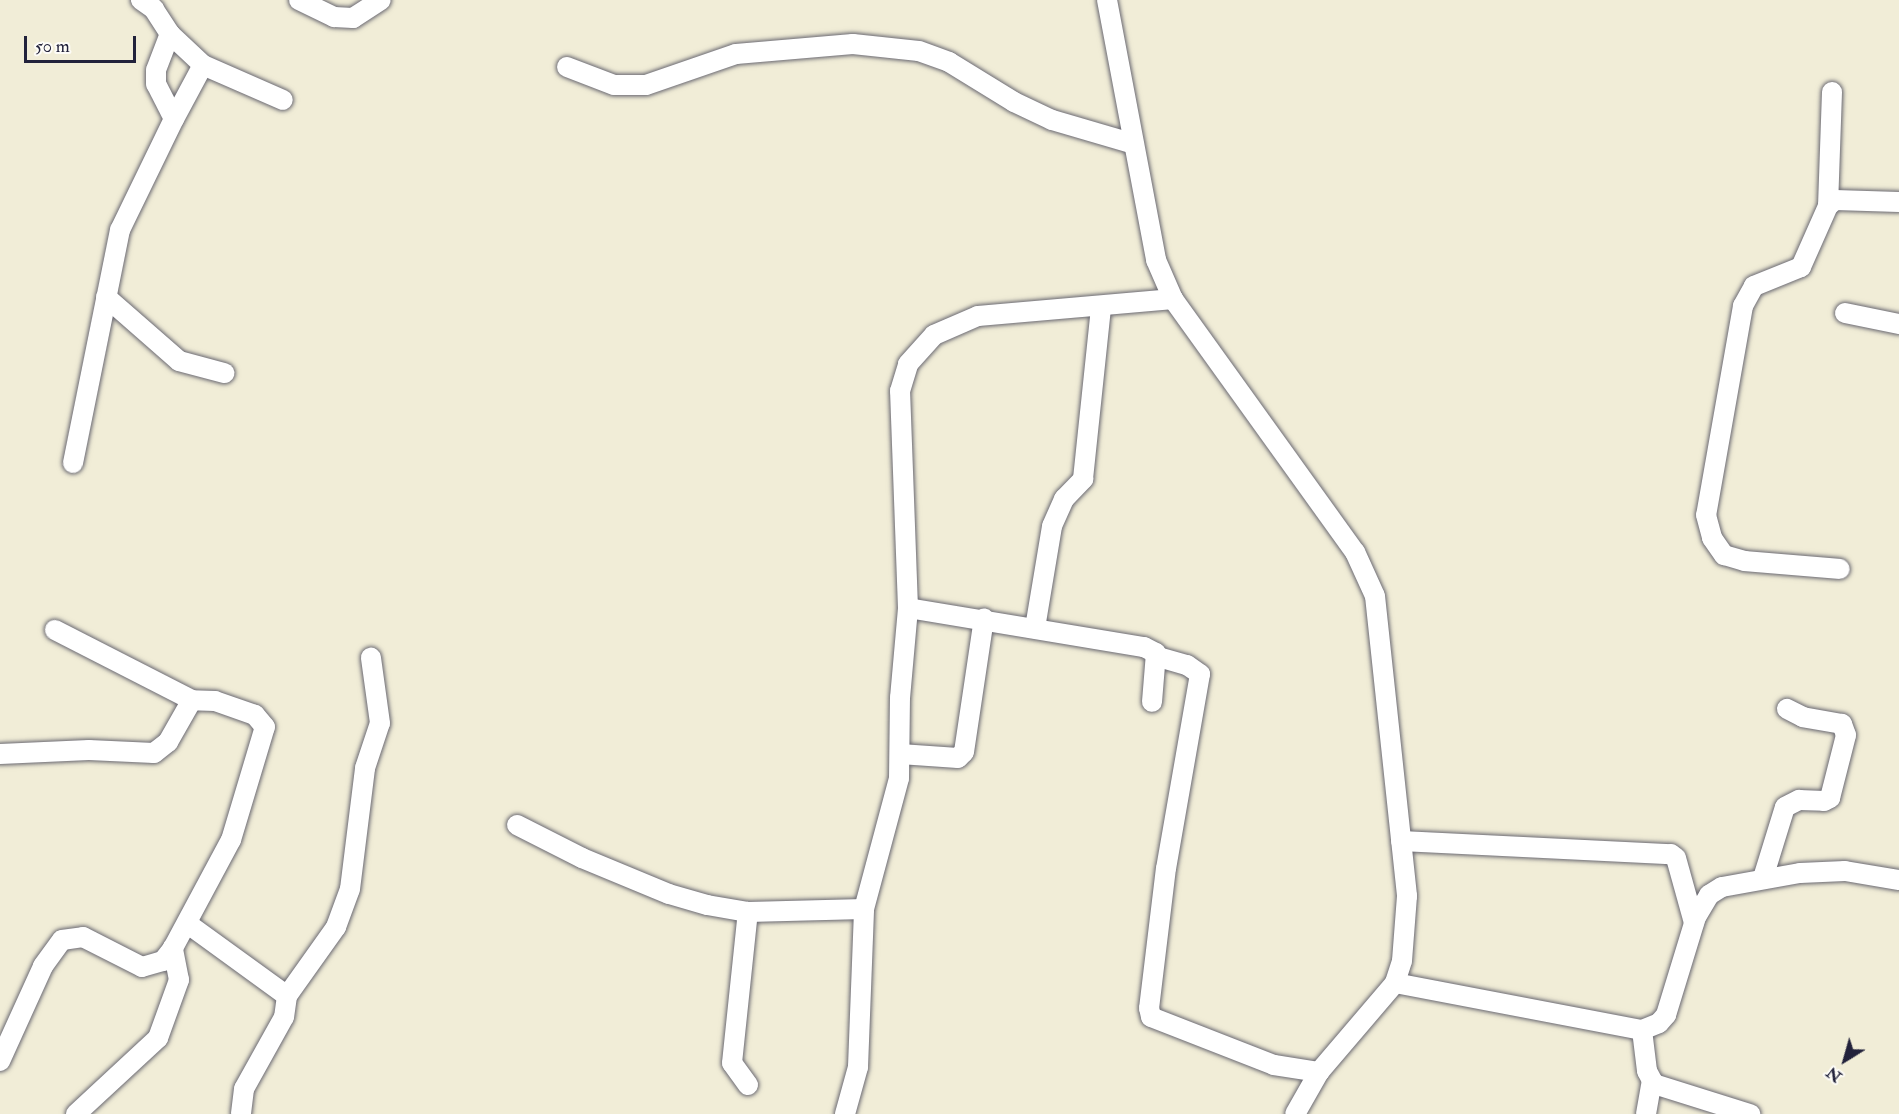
<!DOCTYPE html>
<style>
body{margin:0}
#map{position:relative;width:1899px;height:1114px;overflow:hidden;background:#f1edd7;font-family:"IM FELL Double Pica",serif}
div>[style]{position:absolute}
.roads{filter:drop-shadow(0 0 2px #6a6972) drop-shadow(0 0 2px #6a6972)}
.minor>*{height:20px;margin:-10px;padding:0 10px;transform-origin:10px;border-radius:10px;background:#fff}
span{translate:-50% -50%;white-space:nowrap;text-align:center;line-height:1.15;-webkit-text-stroke:6px #fdfcf7;paint-order:stroke}
.north{position:absolute;left:1815px;top:1030px;width:60px;height:60px;-webkit-text-stroke:4px #fdfcf7;paint-order:stroke;rotate:217deg;font-size:16px;font-weight:700;line-height:24px;text-align:center;color:#22223b}
.north::after{content:'';display:block;margin:auto;width:21px;height:27px;background:#22223b;clip-path:polygon(50% 0,100% 100%,50% 72%,0 100%)}
.scale{position:absolute;left:24px;top:36px;width:112px;height:27px;box-sizing:border-box;border:3px solid #22223b;border-top:0;padding-left:8px;font-size:18px;line-height:21px;white-space:nowrap;color:#22223b;-webkit-text-stroke:4px #fdfcf7;paint-order:stroke}
</style>
<div id="map">
<div class="roads">
<div class="minor">
<div style="left:299px;top:0;width:39px;rotate:26deg"></div>
<div style="left:334px;top:17px;width:19px;rotate:3deg"></div>
<div style="left:353px;top:18px;width:33px;rotate:-33deg"></div>
<div style="left:1107px;top:0;width:265px;rotate:79.3deg"></div>
<div style="left:1156px;top:260px;width:43px;rotate:66.4deg"></div>
<div style="left:1173px;top:299px;width:312px;rotate:54.3deg"></div>
<div style="left:1355px;top:552px;width:48px;rotate:65.6deg"></div>
<div style="left:1375px;top:596px;width:302px;rotate:83.9deg"></div>
<div style="left:1407px;top:896px;width:65px;rotate:94.4deg"></div>
<div style="left:1402px;top:961px;width:23px;rotate:108deg"></div>
<div style="left:1395px;top:983px;width:117px;rotate:130.5deg"></div>
<div style="left:1319px;top:1072px;width:48px;rotate:119.7deg"></div>
<div style="left:170px;top:34px;width:45px;rotate:43.2deg"></div>
<div style="left:203px;top:65px;width:87px;rotate:23.6deg"></div>
<div style="left:567px;top:67px;width:50px;rotate:21deg"></div>
<div style="left:614px;top:85px;width:32px"></div>
<div style="left:646px;top:85px;width:95px;rotate:-19deg"></div>
<div style="left:736px;top:54px;width:117px;rotate:-4.9deg"></div>
<div style="left:853px;top:44px;width:66px;rotate:6.1deg"></div>
<div style="left:919px;top:51px;width:32px;rotate:20deg"></div>
<div style="left:949px;top:62px;width:76px;rotate:31.6deg"></div>
<div style="left:1014px;top:102px;width:42px;rotate:25.3deg"></div>
<div style="left:1052px;top:120px;width:85px;rotate:16.3deg"></div>
<div style="left:1832px;top:92px;width:114px;rotate:92deg"></div>
<div style="left:1828px;top:206px;width:67px;rotate:113.9deg"></div>
<div style="left:1801px;top:267px;width:51px;rotate:158deg"></div>
<div style="left:1754px;top:286px;width:23px;rotate:119deg"></div>
<div style="left:1743px;top:306px;width:212px;rotate:100deg"></div>
<div style="left:1706px;top:515px;width:24px;rotate:75deg"></div>
<div style="left:1712px;top:538px;width:21px;rotate:55deg"></div>
<div style="left:1724px;top:555px;width:22px;rotate:16deg"></div>
<div style="left:1745px;top:561px;width:95px;rotate:4.8deg"></div>
<div style="left:174px;top:119px;width:61px;rotate:-61.8deg"></div>
<div style="left:1828px;top:206px;width:9px;rotate:-41deg"></div>
<div style="left:1835px;top:200px;width:64px;rotate:1.8deg"></div>
<div style="left:106px;top:297px;width:97px;rotate:41.2deg"></div>
<div style="left:179px;top:361px;width:47px;rotate:14.9deg"></div>
<div style="left:1845px;top:313px;width:55px;rotate:11.5deg"></div>
<div style="left:73px;top:463px;width:238px;rotate:-78.6deg"></div>
<div style="left:120px;top:230px;width:123px;rotate:-64.1deg"></div>
<div style="left:174px;top:119px;width:39px;rotate:-117deg"></div>
<div style="left:156px;top:84px;width:14px;rotate:-90deg"></div>
<div style="left:156px;top:70px;width:39px;rotate:-69deg"></div>
<div style="left:170px;top:34px;width:30px;rotate:-123deg"></div>
<div style="left:154px;top:9px;width:16px;rotate:-145deg"></div>
<div style="left:908px;top:608px;width:239px;rotate:9.4deg"></div>
<div style="left:1144px;top:647px;width:13px;rotate:27deg"></div>
<div style="left:1156px;top:653px;width:49px;rotate:94.7deg"></div>
<div style="left:1035px;top:628px;width:103px;rotate:-80.5deg"></div>
<div style="left:1052px;top:526px;width:30px;rotate:-66deg"></div>
<div style="left:1064px;top:499px;width:28px;rotate:-46deg"></div>
<div style="left:1083px;top:479px;width:173px;rotate:-84deg"></div>
<div style="left:1155px;top:656px;width:33px;rotate:16deg"></div>
<div style="left:1187px;top:665px;width:16px;rotate:35deg"></div>
<div style="left:1200px;top:674px;width:197px;rotate:99.9deg"></div>
<div style="left:1166px;top:868px;width:141px;rotate:96.9deg"></div>
<div style="left:1149px;top:1008px;width:9px;rotate:77deg"></div>
<div style="left:1151px;top:1017px;width:132px;rotate:21.3deg"></div>
<div style="left:1274px;top:1065px;width:46px;rotate:8.8deg"></div>
<div style="left:0;top:754px;width:89px;rotate:-2.6deg"></div>
<div style="left:89px;top:750px;width:65px;rotate:2.6deg"></div>
<div style="left:154px;top:753px;width:18px;rotate:-38deg"></div>
<div style="left:168px;top:742px;width:48px;rotate:-60.3deg"></div>
<div style="left:900px;top:754px;width:58px;rotate:3.9deg"></div>
<div style="left:958px;top:758px;width:8px;rotate:-45deg"></div>
<div style="left:964px;top:752px;width:135px;rotate:-81.5deg"></div>
<div style="left:517px;top:825px;width:73px;rotate:26.9deg"></div>
<div style="left:582px;top:858px;width:94px;rotate:22.5deg"></div>
<div style="left:669px;top:894px;width:40px;rotate:16deg"></div>
<div style="left:707px;top:905px;width:42px;rotate:9.7deg"></div>
<div style="left:748px;top:912px;width:116px;rotate:-1.5deg"></div>
<div style="left:1401px;top:841px;width:270px;rotate:2.8deg"></div>
<div style="left:1671px;top:854px;width:6px;rotate:39deg"></div>
<div style="left:1676px;top:858px;width:67px;rotate:74.5deg"></div>
<div style="left:1763px;top:878px;width:74px;rotate:-72.8deg"></div>
<div style="left:1785px;top:807px;width:16px;rotate:-27deg"></div>
<div style="left:1799px;top:800px;width:25px;rotate:2deg"></div>
<div style="left:1824px;top:801px;width:7px;rotate:-27deg"></div>
<div style="left:1830px;top:798px;width:65px;rotate:-75.7deg"></div>
<div style="left:1846px;top:735px;width:12px;rotate:-110deg"></div>
<div style="left:1842px;top:724px;width:40px;rotate:-170deg"></div>
<div style="left:1803px;top:717px;width:18px;rotate:-153deg"></div>
<div style="left:188px;top:924px;width:122px;rotate:36deg"></div>
<div style="left:287px;top:996px;width:21px;rotate:98deg"></div>
<div style="left:284px;top:1017px;width:82px;rotate:119.1deg"></div>
<div style="left:244px;top:1089px;width:25px;rotate:97deg"></div>
<div style="left:1395px;top:983px;width:251px;rotate:10.8deg"></div>
<div style="left:1642px;top:1030px;width:18px;rotate:-22deg"></div>
<div style="left:1659px;top:1023px;width:11px;rotate:-49deg"></div>
<div style="left:1666px;top:1015px;width:102px;rotate:-73deg"></div>
<div style="left:1696px;top:917px;width:26px;rotate:-59deg"></div>
<div style="left:1709px;top:895px;width:15px;rotate:-32deg"></div>
<div style="left:1722px;top:887px;width:79px;rotate:-10.2deg"></div>
<div style="left:1800px;top:873px;width:45px;rotate:-2.5deg"></div>
<div style="left:1845px;top:871px;width:55px;rotate:9.5deg"></div>
<div style="left:287px;top:996px;width:85px;rotate:-54.6deg"></div>
<div style="left:336px;top:927px;width:40px;rotate:-69.8deg"></div>
<div style="left:350px;top:889px;width:122px;rotate:-82.9deg"></div>
<div style="left:365px;top:768px;width:47px;rotate:-71.6deg"></div>
<div style="left:380px;top:723px;width:66px;rotate:-97.9deg"></div>
<div style="left:1642px;top:1030px;width:41px;rotate:83deg"></div>
<div style="left:1647px;top:1071px;width:15px;rotate:62deg"></div>
<div style="left:1654px;top:1084px;width:101px;rotate:17.4deg"></div>
<div style="left:0;top:1061px;width:104px;rotate:-65.6deg"></div>
<div style="left:43px;top:966px;width:32px;rotate:-54deg"></div>
<div style="left:62px;top:940px;width:21px;rotate:-8deg"></div>
<div style="left:83px;top:937px;width:66px;rotate:27deg"></div>
<div style="left:142px;top:967px;width:22px;rotate:-16deg"></div>
<div style="left:163px;top:961px;width:16px;rotate:-52deg"></div>
<div style="left:173px;top:948px;width:123px;rotate:-61.8deg"></div>
<div style="left:231px;top:840px;width:118px;rotate:-73.3deg"></div>
<div style="left:265px;top:727px;width:16px;rotate:-130deg"></div>
<div style="left:255px;top:715px;width:42px;rotate:-160.7deg"></div>
<div style="left:215px;top:701px;width:23px;rotate:-178deg"></div>
<div style="left:192px;top:700px;width:154px;rotate:-152.9deg"></div>
<div style="left:748px;top:1085px;width:27px;rotate:-126deg"></div>
<div style="left:732px;top:1063px;width:152px;rotate:-84deg"></div>
<div style="left:76px;top:1114px;width:112px;rotate:-42.8deg"></div>
<div style="left:158px;top:1038px;width:62px;rotate:-70.1deg"></div>
<div style="left:179px;top:980px;width:33px;rotate:-101deg"></div>
<div style="left:845px;top:1114px;width:49px;rotate:-74.5deg"></div>
<div style="left:858px;top:1067px;width:158px;rotate:-87.8deg"></div>
<div style="left:864px;top:909px;width:136px;rotate:-75deg"></div>
<div style="left:899px;top:778px;width:80px;rotate:-89.3deg"></div>
<div style="left:900px;top:698px;width:90px;rotate:-84.9deg"></div>
<div style="left:908px;top:608px;width:217px;rotate:-92.1deg"></div>
<div style="left:900px;top:391px;width:28px;rotate:-73deg"></div>
<div style="left:908px;top:364px;width:39px;rotate:-48deg"></div>
<div style="left:934px;top:335px;width:48px;rotate:-23.4deg"></div>
<div style="left:978px;top:316px;width:196px;rotate:-5deg"></div>
<div style="left:1646px;top:1114px;width:34px;rotate:-80deg"></div>
</div>
</div>
<div class="north">N</div>
<div class="scale">50 m</div>
</div>
